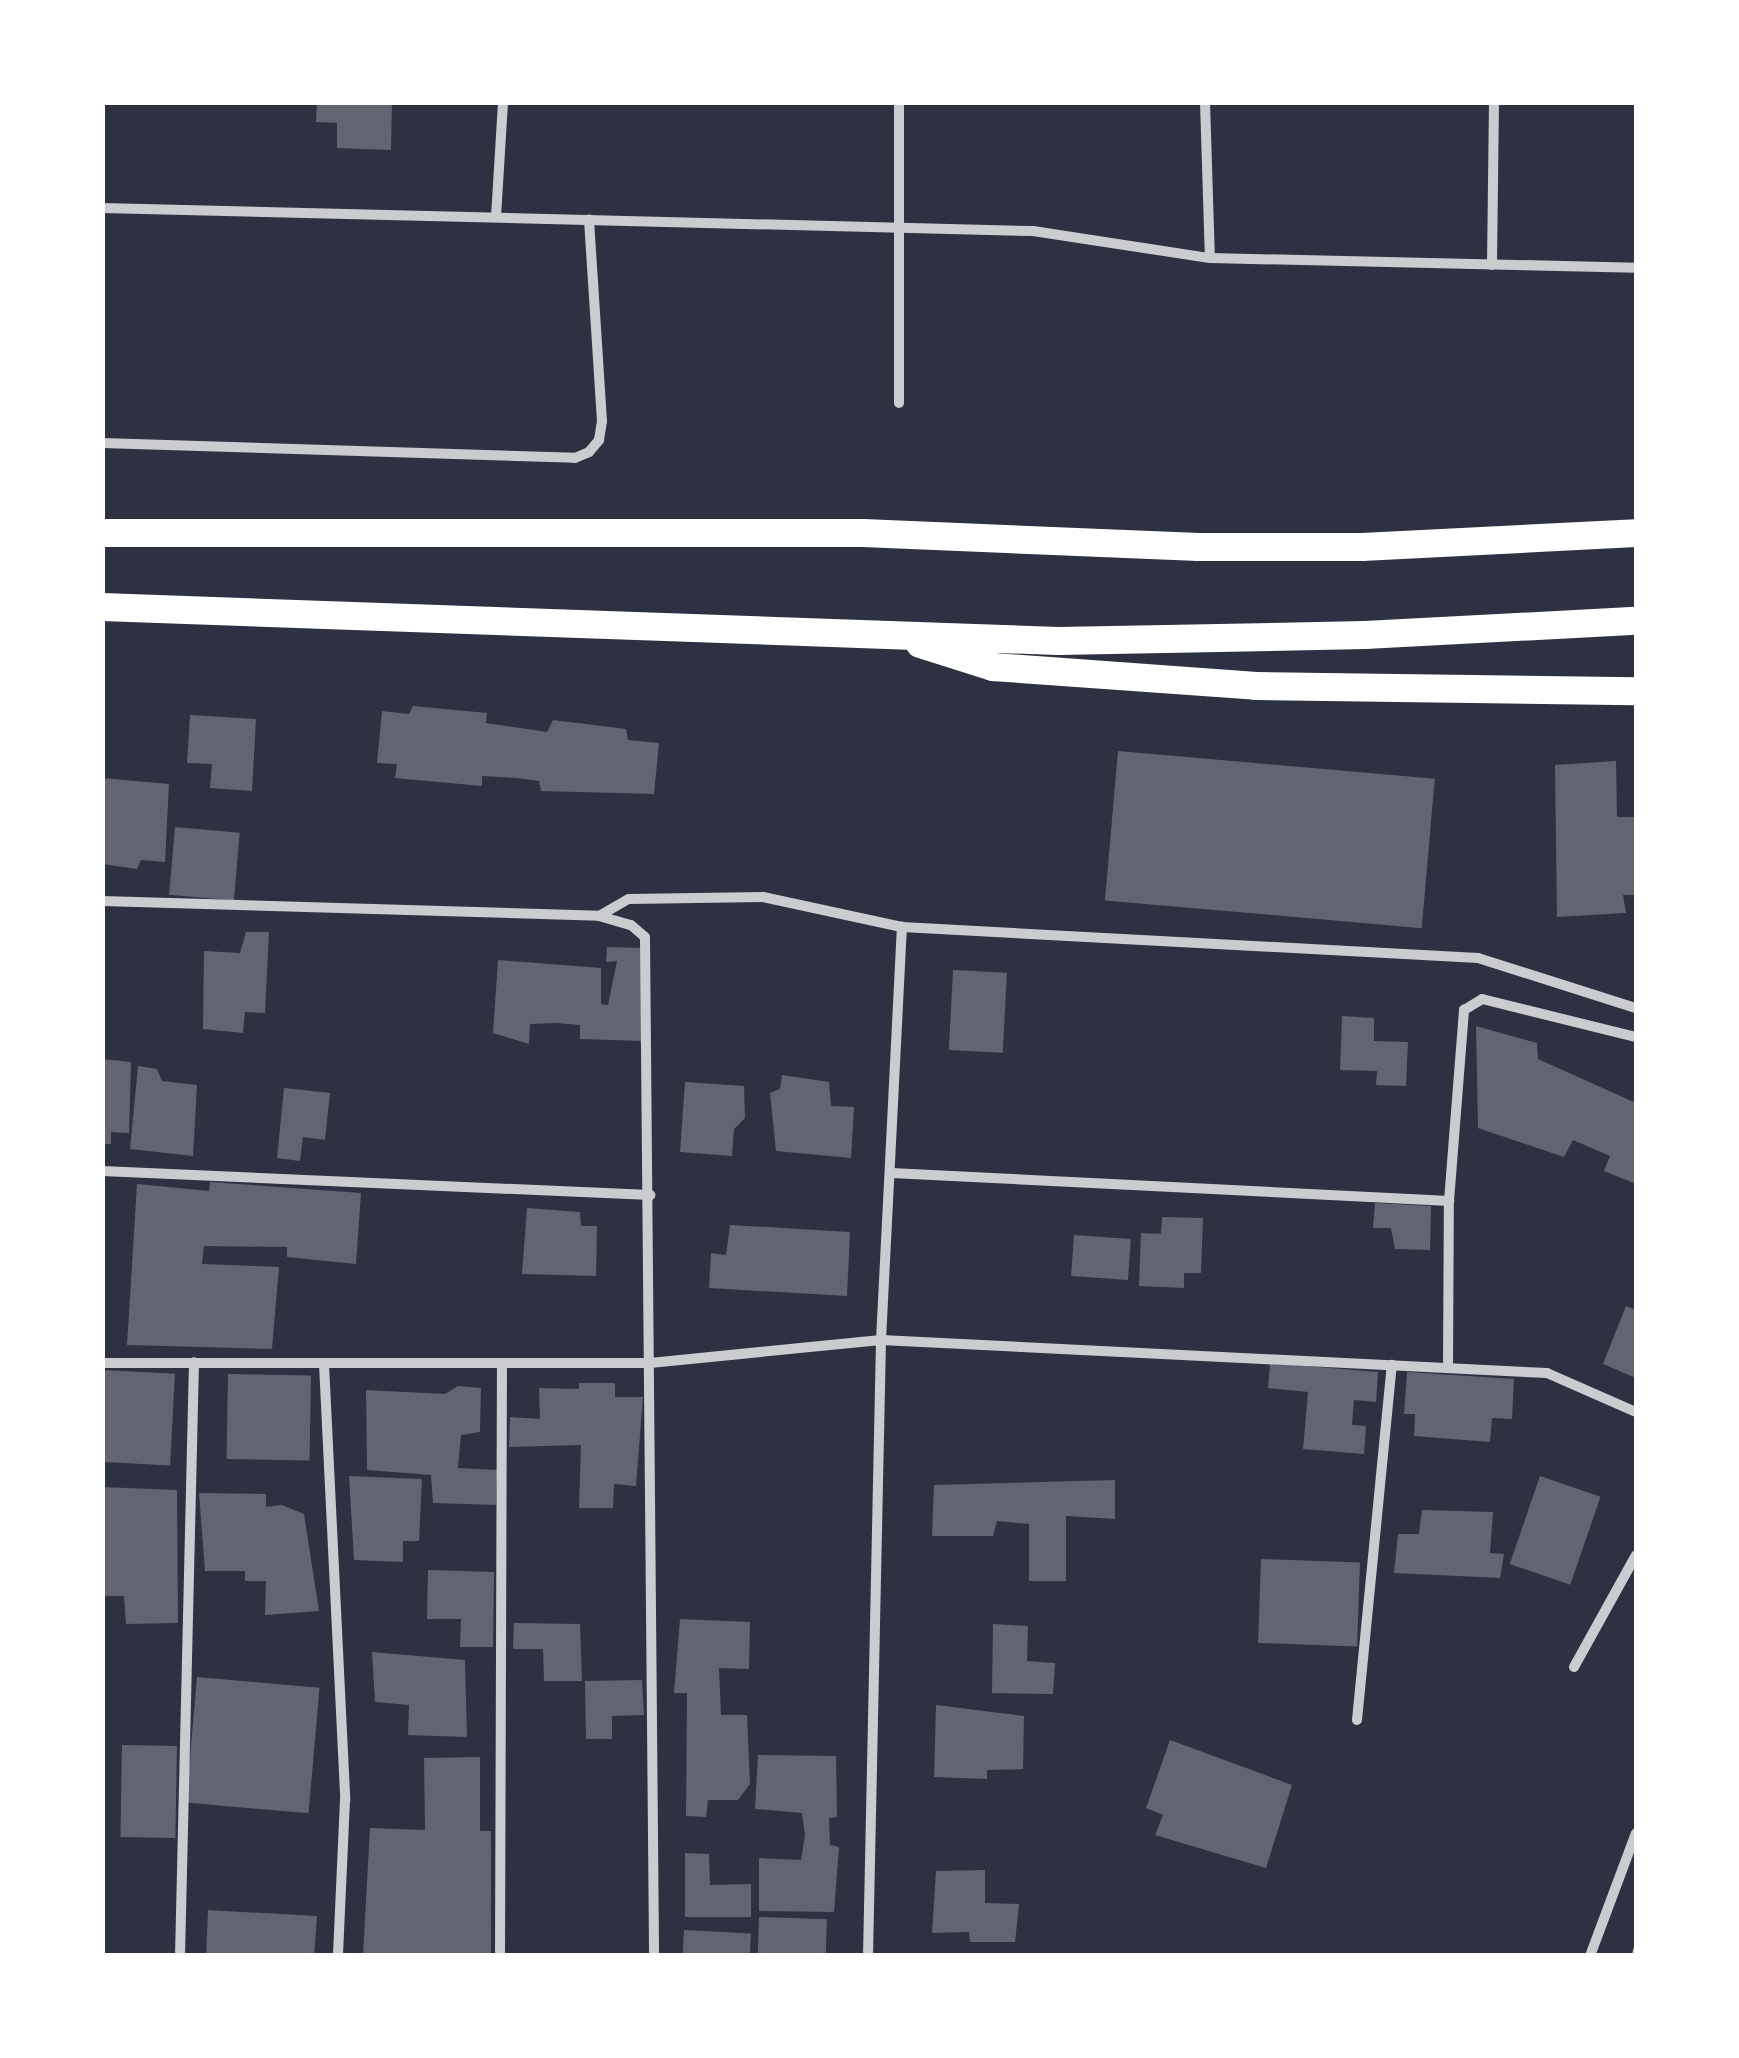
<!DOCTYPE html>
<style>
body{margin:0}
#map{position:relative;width:1739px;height:2058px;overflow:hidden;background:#2d3142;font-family:"Playfair Display",serif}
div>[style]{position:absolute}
.building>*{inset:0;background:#626471;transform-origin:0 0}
.minor>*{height:10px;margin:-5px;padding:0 5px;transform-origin:5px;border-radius:5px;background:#caccd0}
.trunk>*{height:28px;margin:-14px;padding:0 14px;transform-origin:14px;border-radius:14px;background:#fff}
.tram>*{height:2.5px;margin:-1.25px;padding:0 1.25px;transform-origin:1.25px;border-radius:1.25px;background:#abadb3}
span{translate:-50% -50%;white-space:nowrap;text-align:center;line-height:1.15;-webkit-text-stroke:10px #fff;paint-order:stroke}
.frame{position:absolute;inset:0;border:105px solid #fff;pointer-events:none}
</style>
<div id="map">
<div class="building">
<div style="clip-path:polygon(317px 102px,392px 102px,391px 150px,337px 148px,337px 123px,316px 122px)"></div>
<div style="clip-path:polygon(413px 706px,487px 713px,486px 723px,547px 732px,553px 720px,626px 729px,628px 740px,659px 743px,654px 794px,541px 791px,539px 781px,517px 778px,482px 776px,482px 786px,395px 778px,397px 764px,377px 763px,382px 711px,409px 714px)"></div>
<div style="clip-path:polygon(190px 715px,256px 719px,252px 791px,210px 788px,212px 764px,187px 763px)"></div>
<div style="left:1118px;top:751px;width:318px;height:150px;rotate:5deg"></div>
<div style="clip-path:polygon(1616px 761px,1617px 817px,1636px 817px,1636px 895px,1623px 895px,1626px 913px,1557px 917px,1555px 765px)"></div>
<div style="clip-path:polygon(102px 778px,169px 784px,165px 862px,141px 860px,137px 869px,102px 864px)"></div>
<div style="left:175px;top:827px;width:65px;height:68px;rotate:5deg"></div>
<div style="clip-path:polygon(246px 932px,269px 932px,265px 1013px,245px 1012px,243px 1033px,203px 1029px,204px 951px,240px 953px)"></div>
<div style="clip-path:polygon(607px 947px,644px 948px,643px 1041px,580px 1039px,580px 1025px,556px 1023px,530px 1024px,529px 1044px,493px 1033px,498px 960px,601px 968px,601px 1004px,608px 1005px,617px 961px,606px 962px)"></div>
<div style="left:953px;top:970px;width:54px;height:80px;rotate:3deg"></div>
<div style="clip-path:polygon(1342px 1016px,1374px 1018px,1374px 1041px,1408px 1042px,1406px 1086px,1376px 1085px,1377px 1071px,1340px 1070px)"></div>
<div style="clip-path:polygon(1476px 1026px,1537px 1043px,1538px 1059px,1636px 1103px,1636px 1184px,1604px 1171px,1610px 1156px,1573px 1140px,1564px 1157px,1478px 1128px)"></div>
<div style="clip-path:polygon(102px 1059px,131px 1062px,129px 1133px,111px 1132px,111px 1144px,102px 1144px)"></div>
<div style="clip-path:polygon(138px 1066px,157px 1069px,162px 1081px,197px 1085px,193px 1156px,130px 1149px)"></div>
<div style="clip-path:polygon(782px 1075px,829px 1082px,831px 1106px,854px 1107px,851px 1158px,776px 1151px,770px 1093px,780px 1089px)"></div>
<div style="clip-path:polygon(685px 1082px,744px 1086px,745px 1118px,734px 1129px,732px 1156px,680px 1152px)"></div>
<div style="clip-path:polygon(284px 1088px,330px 1093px,325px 1140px,303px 1137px,300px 1161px,277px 1158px)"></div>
<div style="clip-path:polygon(210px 1182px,361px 1193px,356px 1264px,287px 1257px,287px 1247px,204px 1246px,202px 1264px,279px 1267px,272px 1349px,127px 1345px,137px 1184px,209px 1191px)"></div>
<div style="clip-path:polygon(1375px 1203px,1431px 1206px,1430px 1250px,1395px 1249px,1391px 1228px,1373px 1228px)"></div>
<div style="clip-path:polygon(527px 1208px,580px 1212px,581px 1226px,597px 1226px,596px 1276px,522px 1274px)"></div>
<div style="clip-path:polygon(1162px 1217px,1203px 1218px,1201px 1273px,1184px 1273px,1184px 1288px,1139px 1286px,1141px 1233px,1161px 1234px)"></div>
<div style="clip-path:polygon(730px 1225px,850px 1232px,847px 1296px,709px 1288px,711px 1253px,726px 1255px)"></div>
<div style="left:1074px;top:1235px;width:57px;height:41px;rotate:4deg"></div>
<div style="clip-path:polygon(1626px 1306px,1636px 1310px,1636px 1378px,1603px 1364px)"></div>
<div style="clip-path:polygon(1270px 1363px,1378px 1372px,1376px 1402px,1354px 1400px,1352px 1425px,1366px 1426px,1364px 1454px,1303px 1449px,1308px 1392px,1268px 1388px)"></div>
<div style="left:104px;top:1370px;width:71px;height:92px;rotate:3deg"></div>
<div style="clip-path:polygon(1407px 1372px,1514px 1379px,1512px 1419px,1492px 1418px,1490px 1442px,1414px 1436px,1415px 1414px,1404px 1414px)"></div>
<div style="left:228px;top:1374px;width:83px;height:85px;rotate:1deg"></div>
<div style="clip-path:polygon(579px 1383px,615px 1383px,615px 1397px,643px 1397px,636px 1486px,614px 1484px,613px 1508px,579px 1508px,581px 1445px,509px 1447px,510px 1417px,540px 1419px,539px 1388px,579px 1389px)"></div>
<div style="clip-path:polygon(458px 1386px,481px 1388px,480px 1432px,461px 1435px,458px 1468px,497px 1470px,496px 1505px,433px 1503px,431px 1475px,367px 1470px,366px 1390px,445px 1394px)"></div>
<div style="clip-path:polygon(349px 1476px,422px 1479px,419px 1541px,403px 1541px,403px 1562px,354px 1560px)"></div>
<div style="left:1540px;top:1476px;width:64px;height:93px;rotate:19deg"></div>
<div style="clip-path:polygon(1115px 1480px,1115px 1519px,1066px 1516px,1066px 1581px,1029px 1581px,1029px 1524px,997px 1521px,993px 1536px,932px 1536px,934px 1485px)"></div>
<div style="clip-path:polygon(102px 1487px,177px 1490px,178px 1623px,126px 1624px,124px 1596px,102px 1596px)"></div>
<div style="clip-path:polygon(199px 1493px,266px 1494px,266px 1507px,282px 1505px,304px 1514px,319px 1611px,265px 1615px,266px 1581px,245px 1581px,245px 1571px,205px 1571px)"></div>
<div style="clip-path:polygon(1422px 1510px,1493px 1512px,1490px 1553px,1504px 1554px,1500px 1578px,1394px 1573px,1398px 1534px,1419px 1534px)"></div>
<div style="left:1261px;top:1559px;width:99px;height:84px;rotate:2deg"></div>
<div style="clip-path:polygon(428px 1570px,494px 1572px,493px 1647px,460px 1647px,461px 1619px,427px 1619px)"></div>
<div style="clip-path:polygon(680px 1619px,750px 1622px,749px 1669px,719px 1668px,721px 1715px,747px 1715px,750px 1784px,738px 1800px,708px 1800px,706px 1817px,686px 1816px,687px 1693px,674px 1693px)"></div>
<div style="clip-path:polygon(514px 1623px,580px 1624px,582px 1681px,544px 1681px,543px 1649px,513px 1649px)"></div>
<div style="clip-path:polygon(993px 1624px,1028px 1626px,1027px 1661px,1055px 1663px,1053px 1694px,992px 1693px)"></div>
<div style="clip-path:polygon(372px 1652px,465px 1660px,467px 1737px,408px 1735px,409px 1705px,375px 1702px)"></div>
<div style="left:197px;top:1677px;width:123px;height:126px;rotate:5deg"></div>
<div style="clip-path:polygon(642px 1680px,644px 1715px,612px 1716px,612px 1739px,586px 1739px,585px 1681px)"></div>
<div style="clip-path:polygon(936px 1705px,1024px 1716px,1023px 1769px,987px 1770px,987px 1779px,934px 1777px)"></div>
<div style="clip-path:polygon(1170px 1740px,1292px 1785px,1266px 1868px,1155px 1835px,1163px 1815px,1146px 1808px)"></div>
<div style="left:177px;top:1746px;width:92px;height:55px;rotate:91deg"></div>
<div style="clip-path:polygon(758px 1755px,836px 1756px,837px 1817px,829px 1818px,830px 1845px,839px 1847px,834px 1912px,759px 1911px,759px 1858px,801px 1860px,805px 1835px,802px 1813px,755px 1809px)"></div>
<div style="clip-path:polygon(480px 1757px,480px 1831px,491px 1831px,491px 1956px,363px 1956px,370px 1828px,425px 1830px,424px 1758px)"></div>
<div style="clip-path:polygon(685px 1853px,709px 1854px,710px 1885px,751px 1884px,751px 1917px,685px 1917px)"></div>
<div style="clip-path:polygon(985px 1870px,985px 1903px,1019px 1904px,1015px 1942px,970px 1942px,969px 1932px,932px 1933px,936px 1871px)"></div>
<div style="clip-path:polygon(208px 1910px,317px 1916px,314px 1956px,206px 1956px)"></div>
<div style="left:759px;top:1917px;width:68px;height:39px;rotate:2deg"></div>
<div style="left:684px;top:1930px;width:67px;height:26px;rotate:3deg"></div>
</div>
<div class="minor">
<div style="left:899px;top:102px;width:301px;rotate:90deg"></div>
<div style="left:1205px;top:102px;width:156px;rotate:88.2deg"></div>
<div style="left:102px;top:208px;width:931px;rotate:1.42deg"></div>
<div style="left:1033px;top:231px;width:179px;rotate:8.7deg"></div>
<div style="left:1210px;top:258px;width:426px;rotate:1.3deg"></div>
<div style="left:496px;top:217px;width:115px;rotate:-86.5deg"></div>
<div style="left:1492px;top:265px;width:163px;rotate:-89.3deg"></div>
<div style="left:102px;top:443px;width:473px;rotate:1.8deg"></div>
<div style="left:575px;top:458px;width:15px;rotate:-23deg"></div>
<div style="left:589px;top:452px;width:16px;rotate:-50deg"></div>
<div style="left:599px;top:440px;width:19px;rotate:-81deg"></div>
<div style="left:602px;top:421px;width:202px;rotate:-93.7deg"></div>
<div style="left:102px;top:901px;width:497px;rotate:1.7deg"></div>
<div style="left:599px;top:916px;width:33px;rotate:16deg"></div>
<div style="left:631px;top:925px;width:18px;rotate:41deg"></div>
<div style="left:645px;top:937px;width:1019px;rotate:89.49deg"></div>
<div style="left:599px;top:916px;width:34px;rotate:-30deg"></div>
<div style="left:629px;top:899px;width:134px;rotate:-0.9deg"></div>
<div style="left:763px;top:897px;width:142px;rotate:12.2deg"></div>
<div style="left:902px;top:927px;width:577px;rotate:3.08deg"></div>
<div style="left:1478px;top:958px;width:166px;rotate:17.6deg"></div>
<div style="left:102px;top:1171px;width:549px;rotate:2.51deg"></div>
<div style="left:891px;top:1173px;width:559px;rotate:2.87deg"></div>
<div style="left:102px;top:1363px;width:548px"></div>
<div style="left:650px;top:1363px;width:232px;rotate:-5.7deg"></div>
<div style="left:881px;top:1340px;width:667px;rotate:2.84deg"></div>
<div style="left:1547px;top:1373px;width:97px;rotate:23.7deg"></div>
<div style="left:324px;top:1364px;width:437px;rotate:87.2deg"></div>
<div style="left:345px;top:1800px;width:156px;rotate:92.6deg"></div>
<div style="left:1448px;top:1368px;width:167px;rotate:-89.7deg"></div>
<div style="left:1449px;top:1201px;width:192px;rotate:-85.5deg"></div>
<div style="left:1464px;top:1010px;width:21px;rotate:-31deg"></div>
<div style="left:1482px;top:999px;width:159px;rotate:13.9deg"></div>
<div style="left:1574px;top:1667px;width:128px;rotate:-61deg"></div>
<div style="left:1357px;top:1720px;width:357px;rotate:-84.4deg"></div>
<div style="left:180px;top:1956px;width:594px;rotate:-88.65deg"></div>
<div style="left:500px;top:1956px;width:590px;rotate:-89.81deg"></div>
<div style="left:868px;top:1956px;width:616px;rotate:-88.79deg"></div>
<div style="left:881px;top:1340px;width:414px;rotate:-87.1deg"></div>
<div style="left:1590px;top:1956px;width:131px;rotate:-69.5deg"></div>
</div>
<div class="trunk">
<div style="left:102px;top:533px;width:761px"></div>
<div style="left:863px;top:533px;width:336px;rotate:2.4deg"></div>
<div style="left:1199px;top:547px;width:163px"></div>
<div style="left:1362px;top:547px;width:274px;rotate:-2.9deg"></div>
<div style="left:102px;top:607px;width:957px;rotate:2.04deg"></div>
<div style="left:1058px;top:641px;width:307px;rotate:-1.1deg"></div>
<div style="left:1365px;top:635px;width:271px;rotate:-3deg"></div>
<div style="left:920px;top:644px;width:77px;rotate:17.5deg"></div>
<div style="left:993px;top:667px;width:264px;rotate:4.1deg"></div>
<div style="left:1256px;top:686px;width:380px;rotate:0.8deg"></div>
</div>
<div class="tram">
<div style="left:1632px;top:1956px;width:13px;rotate:-72deg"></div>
</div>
<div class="frame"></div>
</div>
